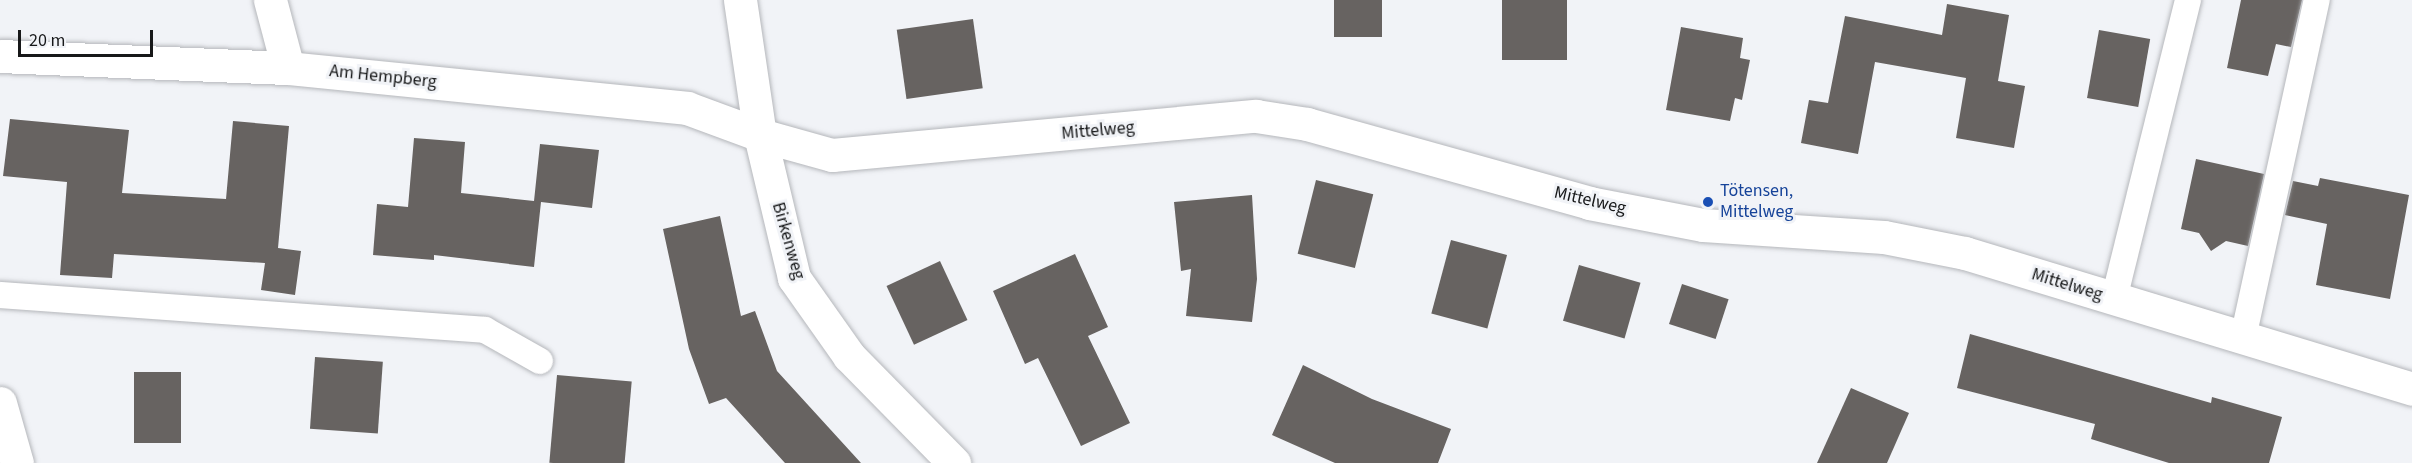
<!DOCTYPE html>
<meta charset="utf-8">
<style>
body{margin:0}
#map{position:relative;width:2412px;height:463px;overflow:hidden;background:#f1f3f7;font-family:"Source Sans 3",sans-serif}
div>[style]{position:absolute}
.building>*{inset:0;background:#676361;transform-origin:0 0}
.roads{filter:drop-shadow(0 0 2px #b5b7bb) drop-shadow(0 0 2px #b5b7bb)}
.lane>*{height:26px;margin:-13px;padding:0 13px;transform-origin:13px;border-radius:13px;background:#fff}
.street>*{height:33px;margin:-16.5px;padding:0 16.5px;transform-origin:16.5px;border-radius:16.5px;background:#fff}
.dots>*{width:16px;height:16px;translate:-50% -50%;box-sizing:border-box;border:3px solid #f1f3f7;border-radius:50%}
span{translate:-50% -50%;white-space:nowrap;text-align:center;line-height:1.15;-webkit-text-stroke:6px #f1f3f7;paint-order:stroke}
.street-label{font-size:18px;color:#171819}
.transit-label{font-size:18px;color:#164399}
.left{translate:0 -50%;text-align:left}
.scale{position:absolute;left:18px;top:30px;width:135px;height:27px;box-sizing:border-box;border:3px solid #171819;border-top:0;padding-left:8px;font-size:18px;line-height:21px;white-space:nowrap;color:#171819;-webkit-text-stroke:4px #f1f3f7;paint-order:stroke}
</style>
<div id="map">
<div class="building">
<div style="left:1334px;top:0;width:48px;height:37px"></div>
<div style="left:1502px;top:0;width:65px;height:60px"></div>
<div style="clip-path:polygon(2241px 0,2302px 0,2291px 47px,2276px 44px,2268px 76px,2227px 68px)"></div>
<div style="clip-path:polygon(1947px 4px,2009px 15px,1998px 81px,2025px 86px,2014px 148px,1956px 138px,1966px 78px,1875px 62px,1858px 154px,1801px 143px,1809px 100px,1828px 103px,1845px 16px,1942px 35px)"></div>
<div style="left:973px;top:19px;width:70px;height:77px;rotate:82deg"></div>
<div style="clip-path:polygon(1681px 27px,1743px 38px,1740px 58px,1750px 60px,1742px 100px,1735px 98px,1730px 121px,1666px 110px)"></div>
<div style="left:2099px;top:30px;width:52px;height:69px;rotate:10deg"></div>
<div style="clip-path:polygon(10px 119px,129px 130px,122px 193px,226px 199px,233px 121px,289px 126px,278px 248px,301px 251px,295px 295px,261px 290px,265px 263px,114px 254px,112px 278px,60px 275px,67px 182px,3px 176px)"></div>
<div style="clip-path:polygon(414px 138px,465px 142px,461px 193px,534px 201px,540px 144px,599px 150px,592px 208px,541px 202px,534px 267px,434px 255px,434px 260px,373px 255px,377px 204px,408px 207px)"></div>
<div style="clip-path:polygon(2196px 159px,2264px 174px,2248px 246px,2226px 241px,2211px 251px,2199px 233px,2181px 229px)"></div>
<div style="clip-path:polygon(2320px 178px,2409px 195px,2390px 299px,2316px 285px,2327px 224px,2285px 215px,2293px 181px,2318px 186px)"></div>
<div style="left:1316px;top:180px;width:59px;height:76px;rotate:14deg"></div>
<div style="clip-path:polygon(1252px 195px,1257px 279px,1252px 322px,1186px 316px,1191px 269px,1181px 271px,1174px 202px)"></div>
<div style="clip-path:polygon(720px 216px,741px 316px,755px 311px,777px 371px,861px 463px,785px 463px,726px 398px,709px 404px,689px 349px,663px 229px)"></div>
<div style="left:1451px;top:240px;width:58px;height:76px;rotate:15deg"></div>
<div style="clip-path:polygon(1075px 254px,1108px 327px,1088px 336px,1130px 423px,1081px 446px,1038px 358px,1025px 364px,993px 291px)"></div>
<div style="left:940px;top:261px;width:65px;height:59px;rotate:65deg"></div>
<div style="left:1579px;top:265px;width:64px;height:58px;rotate:16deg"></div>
<div style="left:1682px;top:284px;width:49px;height:42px;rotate:18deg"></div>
<div style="clip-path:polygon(1970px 334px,2211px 403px,2212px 397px,2282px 417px,2269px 463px,2169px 463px,2091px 439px,2095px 424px,1957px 388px)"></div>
<div style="left:315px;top:357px;width:68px;height:72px;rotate:4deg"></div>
<div style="clip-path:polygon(1303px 365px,1372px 399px,1451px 429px,1438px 463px,1335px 463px,1272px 435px)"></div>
<div style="left:134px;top:372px;width:47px;height:71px"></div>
<div style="left:557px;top:375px;width:75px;height:88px;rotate:5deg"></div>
<div style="clip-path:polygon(1851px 388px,1909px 413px,1887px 463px,1817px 463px)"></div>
</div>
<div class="roads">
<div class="lane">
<div style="left:0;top:295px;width:486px;rotate:4.1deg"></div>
<div style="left:485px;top:330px;width:63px;rotate:29.4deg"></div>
<div style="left:2114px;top:299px;width:308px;rotate:-76.1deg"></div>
<div style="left:2243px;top:338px;width:346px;rotate:-77.7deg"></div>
</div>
<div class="street">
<div style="left:270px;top:0;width:70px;rotate:75.2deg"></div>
<div style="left:740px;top:0;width:136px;rotate:81.6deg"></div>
<div style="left:760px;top:135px;width:147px;rotate:76.6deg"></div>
<div style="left:794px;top:278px;width:95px;rotate:54.8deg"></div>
<div style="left:849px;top:356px;width:150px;rotate:45.5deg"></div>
<div style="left:0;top:56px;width:288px;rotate:2.4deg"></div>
<div style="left:288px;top:68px;width:401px;rotate:5.7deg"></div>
<div style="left:687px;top:108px;width:78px;rotate:20.3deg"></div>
<div style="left:760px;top:135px;width:75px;rotate:15.5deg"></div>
<div style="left:832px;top:155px;width:426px;rotate:-5.3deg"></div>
<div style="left:1256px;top:116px;width:52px;rotate:8.9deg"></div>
<div style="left:1307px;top:124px;width:293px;rotate:15.6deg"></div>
<div style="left:1589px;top:203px;width:116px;rotate:10.9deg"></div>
<div style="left:1703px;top:225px;width:181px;rotate:3.8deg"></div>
<div style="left:1884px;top:237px;width:83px;rotate:11.2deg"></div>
<div style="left:1965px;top:253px;width:467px;rotate:16.9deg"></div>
<div style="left:0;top:403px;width:62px;rotate:74.2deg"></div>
</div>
</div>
<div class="dots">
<div style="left:1708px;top:202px;background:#1a4fb4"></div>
</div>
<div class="street-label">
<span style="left:383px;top:77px;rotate:6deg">Am Hempberg</span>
<span style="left:1098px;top:131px;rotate:-5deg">Mittelweg</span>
<span style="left:1590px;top:201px;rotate:13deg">Mittelweg</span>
<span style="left:788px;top:241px;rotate:74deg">Birkenweg</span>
<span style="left:2067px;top:285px;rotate:17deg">Mittelweg</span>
</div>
<div class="transit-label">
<span class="left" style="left:1720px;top:202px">Tötensen,<br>Mittelweg</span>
</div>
<div class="scale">20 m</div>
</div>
